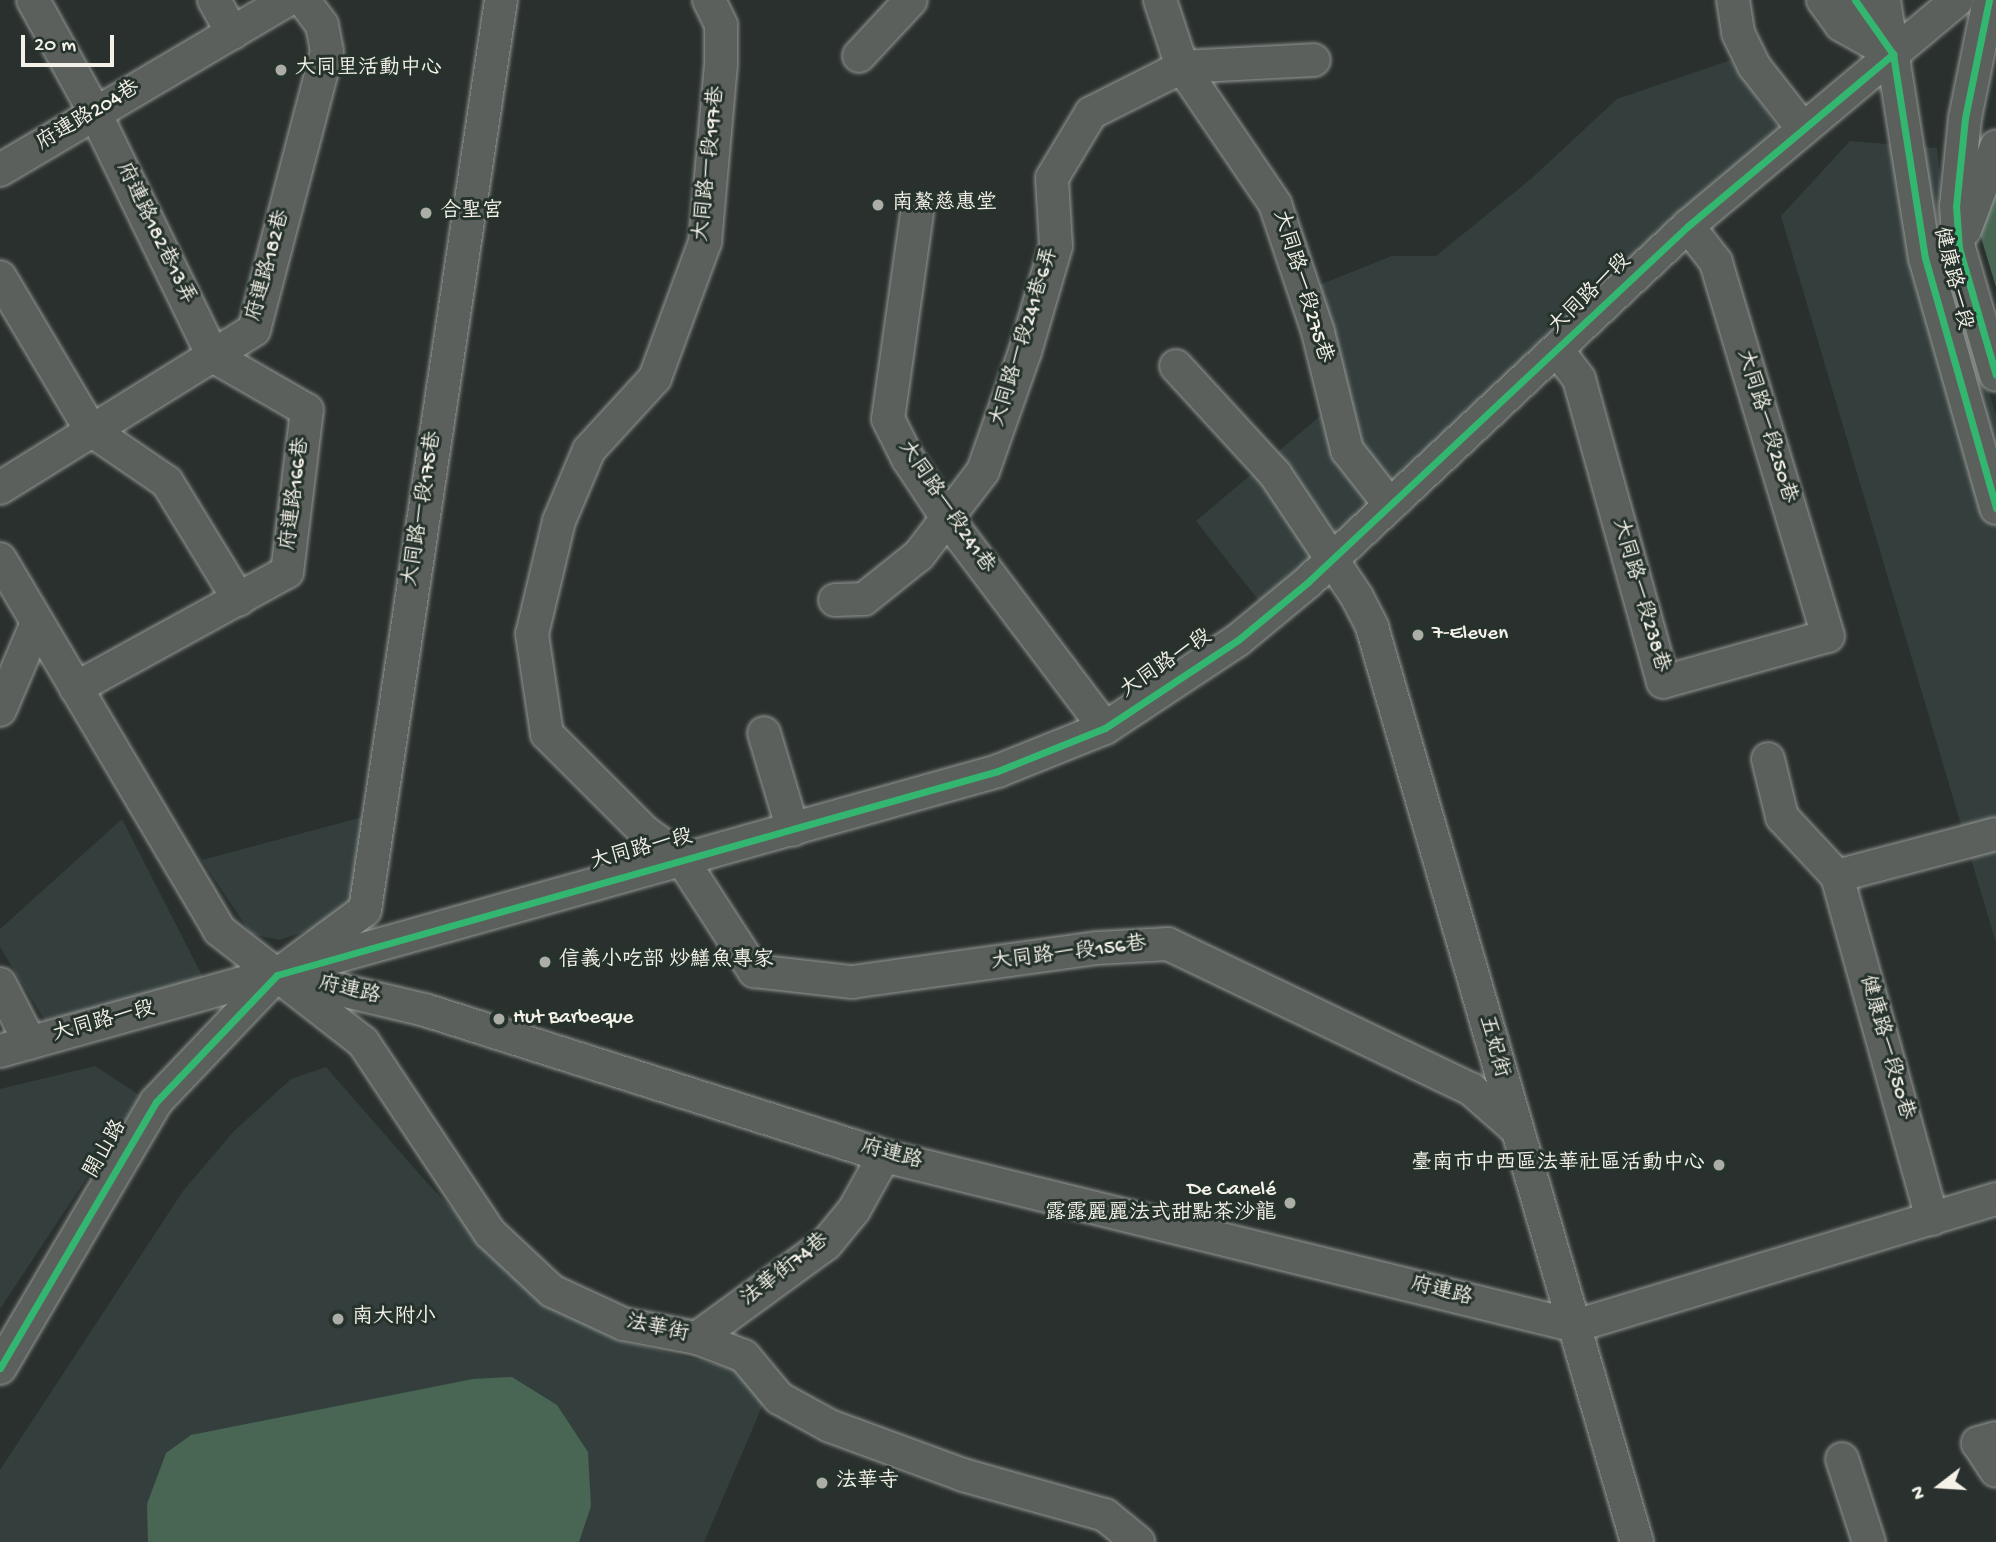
<!DOCTYPE html>
<meta charset="utf-8">
<style>
body{margin:0}
#map{position:relative;width:1996px;height:1542px;overflow:hidden;background:#29302d;font-family:"Gochi Hand","LXGW WenKai TC",sans-serif}
div>[style]{position:absolute}
.built>*{inset:0;background:#343f3d}
.green>*{inset:0;background:#486653}
.roads{filter:drop-shadow(0 0 2px #969996) drop-shadow(0 0 2px #969996)}
.minor>*{height:32px;margin:-16px;padding:0 16px;transform-origin:16px;border-radius:16px;background:#5c605c}
.cycleway>*{height:7px;margin:-3.5px;padding:0 3.5px;transform-origin:3.5px;border-radius:3.5px;background:#33b770}
.dots>*{width:19px;height:19px;translate:-50% -50%;box-sizing:border-box;border:4px solid #26332d;border-radius:50%}
span{translate:-50% -50%;white-space:nowrap;text-align:center;line-height:1.15;-webkit-text-stroke:6px #26332d;paint-order:stroke}
.poi-label{font-size:21px;color:#f4f1e8}
.left{translate:0 -50%;text-align:left}
.right{translate:-100% -50%;text-align:right}
.street-label{font-size:21px;color:#f4f1e8}
.north{position:absolute;left:1905px;top:1451px;width:70px;height:70px;-webkit-text-stroke:5px #26332d;paint-order:stroke;rotate:253deg;font-size:19px;font-weight:700;line-height:28px;text-align:center;color:#f4f1e8}
.north::after{content:'';display:block;margin:auto;width:24px;height:32px;background:#f4f1e8;clip-path:polygon(50% 0,100% 100%,50% 72%,0 100%)}
.scale{position:absolute;left:21px;top:35px;width:93px;height:32px;box-sizing:border-box;border:4px solid #f4f1e8;border-top:0;padding-left:9px;font-size:21px;line-height:24px;white-space:nowrap;color:#f4f1e8;-webkit-text-stroke:5px #26332d;paint-order:stroke}
</style>
<div id="map">
<div class="built">
<div style="clip-path:polygon(1731px 60px,1782px 134px,1267px 611px,1196px 521px,1339px 400px,1309px 289px,1392px 256px,1436px 256px,1532px 178px,1617px 99px)"></div>
<div style="clip-path:polygon(1850px 141px,1937px 148px,1947px 252px,1996px 415px,1996px 943px,1781px 216px)"></div>
<div style="clip-path:polygon(363px 817px,349px 918px,279px 940px,251px 934px,202px 860px)"></div>
<div style="clip-path:polygon(122px 819px,213px 997px,58px 1042px,0 947px,0 929px)"></div>
<div style="clip-path:polygon(95px 1066px,141px 1096px,0 1309px,0 1089px)"></div>
<div style="clip-path:polygon(326px 1067px,429px 1185px,540px 1298px,616px 1340px,743px 1371px,764px 1402px,704px 1542px,0 1542px,0 1470px,183px 1191px,234px 1131px,291px 1079px)"></div>
</div>
<div class="green">
<div style="clip-path:polygon(1996px 187px,1996px 287px,1980px 234px)"></div>
<div style="clip-path:polygon(512px 1377px,557px 1405px,588px 1452px,591px 1506px,579px 1542px,148px 1542px,147px 1504px,166px 1453px,191px 1435px,473px 1379px)"></div>
</div>
<div class="roads">
<div class="minor">
<div style="left:33px;top:0;width:129px;rotate:61.2deg"></div>
<div style="left:95px;top:113px;width:270px;rotate:64.1deg"></div>
<div style="left:213px;top:356px;width:108px;rotate:29.9deg"></div>
<div style="left:307px;top:410px;width:163px;rotate:97deg"></div>
<div style="left:287px;top:572px;width:241px;rotate:151.2deg"></div>
<div style="left:214px;top:0;width:38px;rotate:61deg"></div>
<div style="left:709px;top:0;width:28px;rotate:64deg"></div>
<div style="left:721px;top:25px;width:39px;rotate:90deg"></div>
<div style="left:721px;top:64px;width:179px;rotate:95.1deg"></div>
<div style="left:705px;top:242px;width:145px;rotate:110.2deg"></div>
<div style="left:655px;top:378px;width:98px;rotate:132.5deg"></div>
<div style="left:589px;top:450px;width:77px;rotate:112.9deg"></div>
<div style="left:559px;top:521px;width:116px;rotate:103.4deg"></div>
<div style="left:532px;top:634px;width:101px;rotate:81.5deg"></div>
<div style="left:547px;top:734px;width:139px;rotate:45deg"></div>
<div style="left:645px;top:832px;width:44px;rotate:35.8deg"></div>
<div style="left:681px;top:858px;width:135px;rotate:57.1deg"></div>
<div style="left:754px;top:971px;width:99px;rotate:6.4deg"></div>
<div style="left:852px;top:982px;width:248px;rotate:-7.9deg"></div>
<div style="left:1098px;top:948px;width:70px;rotate:-3.3deg"></div>
<div style="left:1168px;top:944px;width:336px;rotate:25.6deg"></div>
<div style="left:1471px;top:1089px;width:57px;rotate:41.5deg"></div>
<div style="left:1160px;top:0;width:71px;rotate:71.8deg"></div>
<div style="left:1182px;top:67px;width:166px;rotate:55.8deg"></div>
<div style="left:1275px;top:204px;width:135px;rotate:71.4deg"></div>
<div style="left:1318px;top:332px;width:122px;rotate:76.2deg"></div>
<div style="left:1347px;top:450px;width:70px;rotate:52deg"></div>
<div style="left:1733px;top:0;width:33px;rotate:81deg"></div>
<div style="left:1738px;top:33px;width:37px;rotate:64deg"></div>
<div style="left:1754px;top:66px;width:80px;rotate:52.1deg"></div>
<div style="left:1823px;top:0;width:31px;rotate:54deg"></div>
<div style="left:1841px;top:25px;width:60px;rotate:29.1deg"></div>
<div style="left:1855px;top:0;width:58px;rotate:55.5deg"></div>
<div style="left:1884px;top:0;width:261px;rotate:81deg"></div>
<div style="left:1925px;top:258px;width:260px;rotate:74.1deg"></div>
<div style="left:1989px;top:0;width:120px;rotate:101.5deg"></div>
<div style="left:1965px;top:118px;width:88px;rotate:95.8deg"></div>
<div style="left:1956px;top:206px;width:42px;rotate:85.9deg"></div>
<div style="left:1959px;top:248px;width:132px;rotate:73.8deg"></div>
<div style="left:859px;top:56px;width:76px;rotate:-47.1deg"></div>
<div style="left:0;top:170px;width:334px;rotate:-30.6deg"></div>
<div style="left:917px;top:213px;width:208px;rotate:98deg"></div>
<div style="left:888px;top:419px;width:45px;rotate:63.4deg"></div>
<div style="left:908px;top:459px;width:74px;rotate:56.5deg"></div>
<div style="left:949px;top:521px;width:259px;rotate:53deg"></div>
<div style="left:1965px;top:230px;width:89px;rotate:-69.5deg"></div>
<div style="left:0;top:277px;width:178px;rotate:59.3deg"></div>
<div style="left:91px;top:430px;width:92px;rotate:34.4deg"></div>
<div style="left:167px;top:482px;width:138px;rotate:58.6deg"></div>
<div style="left:1558px;top:351px;width:35px;rotate:53deg"></div>
<div style="left:1579px;top:379px;width:314px;rotate:74.5deg"></div>
<div style="left:1663px;top:682px;width:171px;rotate:-15.6deg"></div>
<div style="left:1828px;top:636px;width:390px;rotate:-106.7deg"></div>
<div style="left:1716px;top:262px;width:46px;rotate:-127.9deg"></div>
<div style="left:1176px;top:366px;width:147px;rotate:47.5deg"></div>
<div style="left:1275px;top:474px;width:148px;rotate:56.3deg"></div>
<div style="left:1357px;top:597px;width:34px;rotate:63deg"></div>
<div style="left:1372px;top:627px;width:953px;rotate:73.85deg"></div>
<div style="left:0;top:488px;width:299px;rotate:-31.9deg"></div>
<div style="left:254px;top:330px;width:288px;rotate:-75.3deg"></div>
<div style="left:327px;top:51px;width:26px;rotate:-101deg"></div>
<div style="left:322px;top:25px;width:31px;rotate:-127deg"></div>
<div style="left:0;top:559px;width:431px;rotate:59.4deg"></div>
<div style="left:219px;top:930px;width:182px;rotate:37.9deg"></div>
<div style="left:363px;top:1042px;width:229px;rotate:56.4deg"></div>
<div style="left:490px;top:1233px;width:85px;rotate:43.1deg"></div>
<div style="left:552px;top:1291px;width:78px;rotate:24.9deg"></div>
<div style="left:623px;top:1324px;width:75px;rotate:10.7deg"></div>
<div style="left:697px;top:1338px;width:50px;rotate:21deg"></div>
<div style="left:744px;top:1356px;width:55px;rotate:50.2deg"></div>
<div style="left:779px;top:1398px;width:58px;rotate:28.8deg"></div>
<div style="left:830px;top:1426px;width:142px;rotate:20.2deg"></div>
<div style="left:963px;top:1475px;width:148px;rotate:15.7deg"></div>
<div style="left:1105px;top:1515px;width:43px;rotate:39.3deg"></div>
<div style="left:835px;top:600px;width:29px;rotate:-2deg"></div>
<div style="left:864px;top:599px;width:70px;rotate:-38.7deg"></div>
<div style="left:919px;top:555px;width:106px;rotate:-52.7deg"></div>
<div style="left:983px;top:471px;width:126px;rotate:-70.6deg"></div>
<div style="left:1025px;top:352px;width:110px;rotate:-73.7deg"></div>
<div style="left:1056px;top:246px;width:68px;rotate:-93.4deg"></div>
<div style="left:1052px;top:178px;width:76px;rotate:-59deg"></div>
<div style="left:1091px;top:113px;width:102px;rotate:-26.8deg"></div>
<div style="left:1182px;top:67px;width:132px;rotate:-3deg"></div>
<div style="left:0;top:710px;width:95px;rotate:-67deg"></div>
<div style="left:764px;top:733px;width:101px;rotate:73.4deg"></div>
<div style="left:1768px;top:759px;width:60px;rotate:76.4deg"></div>
<div style="left:1782px;top:817px;width:81px;rotate:47deg"></div>
<div style="left:1837px;top:876px;width:356px;rotate:74.5deg"></div>
<div style="left:1837px;top:876px;width:164px;rotate:-14.8deg"></div>
<div style="left:278px;top:975px;width:151px;rotate:13.4deg"></div>
<div style="left:425px;top:1010px;width:482px;rotate:17.6deg"></div>
<div style="left:884px;top:1156px;width:712px;rotate:13.82deg"></div>
<div style="left:1575px;top:1326px;width:440px;rotate:-16.8deg"></div>
<div style="left:0;top:984px;width:66px;rotate:63deg"></div>
<div style="left:0;top:1051px;width:1037px;rotate:-15.67deg"></div>
<div style="left:998px;top:771px;width:115px;rotate:-21.9deg"></div>
<div style="left:1105px;top:728px;width:159px;rotate:-33.5deg"></div>
<div style="left:1238px;top:640px;width:91px;rotate:-39.6deg"></div>
<div style="left:1308px;top:582px;width:521px;rotate:-43.13deg"></div>
<div style="left:1688px;top:226px;width:351px;rotate:-40deg"></div>
<div style="left:697px;top:1338px;width:160px;rotate:-36.1deg"></div>
<div style="left:826px;top:1244px;width:44px;rotate:-50.5deg"></div>
<div style="left:854px;top:1210px;width:62px;rotate:-60.9deg"></div>
<div style="left:0;top:1368px;width:308px;rotate:-59.6deg"></div>
<div style="left:156px;top:1102px;width:175px;rotate:-46.4deg"></div>
<div style="left:277px;top:975px;width:109px;rotate:-36.5deg"></div>
<div style="left:365px;top:910px;width:920px;rotate:-81.5deg"></div>
<div style="left:1996px;top:1438px;width:19px;rotate:164deg"></div>
<div style="left:1978px;top:1443px;width:33px;rotate:57deg"></div>
<div style="left:1842px;top:1459px;width:87px;rotate:72deg"></div>
</div>
</div>
<div class="cycleway">
<div style="left:1855px;top:0;width:66px;rotate:54.9deg"></div>
<div style="left:1893px;top:54px;width:206px;rotate:81.1deg"></div>
<div style="left:1925px;top:258px;width:260px;rotate:74.1deg"></div>
<div style="left:1989px;top:0;width:120px;rotate:101.5deg"></div>
<div style="left:1965px;top:118px;width:88px;rotate:95.8deg"></div>
<div style="left:1956px;top:206px;width:42px;rotate:85.9deg"></div>
<div style="left:1959px;top:248px;width:132px;rotate:73.8deg"></div>
<div style="left:0;top:1368px;width:308px;rotate:-59.6deg"></div>
<div style="left:156px;top:1102px;width:175px;rotate:-46.4deg"></div>
<div style="left:277px;top:975px;width:749px;rotate:-15.8deg"></div>
<div style="left:998px;top:771px;width:115px;rotate:-21.9deg"></div>
<div style="left:1105px;top:728px;width:159px;rotate:-33.5deg"></div>
<div style="left:1238px;top:640px;width:91px;rotate:-39.6deg"></div>
<div style="left:1308px;top:582px;width:521px;rotate:-43.13deg"></div>
<div style="left:1688px;top:226px;width:268px;rotate:-40deg"></div>
</div>
<div class="dots">
<div style="left:281px;top:70px;background:#adada7"></div>
<div style="left:878px;top:205px;background:#adada7"></div>
<div style="left:426px;top:213px;background:#adada7"></div>
<div style="left:1418px;top:635px;background:#adada7"></div>
<div style="left:545px;top:962px;background:#adada7"></div>
<div style="left:499px;top:1019px;background:#adada7"></div>
<div style="left:1719px;top:1165px;background:#adada7"></div>
<div style="left:1290px;top:1203px;background:#adada7"></div>
<div style="left:338px;top:1319px;background:#adada7"></div>
<div style="left:822px;top:1483px;background:#adada7"></div>
</div>
<div class="poi-label">
<span class="left" style="left:295px;top:70px">大同里活動中心</span>
<span class="left" style="left:892px;top:205px">南鰲慈惠堂</span>
<span class="left" style="left:440px;top:213px">合聖宮</span>
<span class="left" style="left:1432px;top:635px">7-Eleven</span>
<span class="left" style="left:559px;top:962px">信義小吃部 炒鱔魚專家</span>
<span class="left" style="left:513px;top:1019px">Hut Barbeque</span>
<span class="right" style="left:1705px;top:1165px">臺南市中西區法華社區活動中心</span>
<span class="right" style="left:1276px;top:1203px">De Canelé<br>露露麗麗法式甜點茶沙龍</span>
<span class="left" style="left:352px;top:1319px">南大附小</span>
<span class="left" style="left:836px;top:1483px">法華寺</span>
</div>
<div class="street-label">
<span style="left:89px;top:117px;rotate:-31deg">府連路204巷</span>
<span style="left:711px;top:164px;rotate:-84deg">大同路一段197巷</span>
<span style="left:154px;top:234px;rotate:64deg">府連路182巷13弄</span>
<span style="left:270px;top:266px;rotate:-75deg">府連路182巷</span>
<span style="left:1951px;top:279px;rotate:76deg">健康路一段</span>
<span style="left:1301px;top:287px;rotate:73deg">大同路一段275巷</span>
<span style="left:1591px;top:295px;rotate:-44deg">大同路一段</span>
<span style="left:1026px;top:337px;rotate:-73deg">大同路一段241巷6弄</span>
<span style="left:1765px;top:427px;rotate:73deg">大同路一段250巷</span>
<span style="left:297px;top:494px;rotate:-83deg">府連路166巷</span>
<span style="left:945px;top:508px;rotate:56deg">大同路一段241巷</span>
<span style="left:424px;top:509px;rotate:-81deg">大同路一段175巷</span>
<span style="left:1639px;top:596px;rotate:74deg">大同路一段238巷</span>
<span style="left:1167px;top:665px;rotate:-34deg">大同路一段</span>
<span style="left:642px;top:851px;rotate:-15deg">大同路一段</span>
<span style="left:1069px;top:955px;rotate:-7deg">大同路一段156巷</span>
<span style="left:349px;top:992px;rotate:13deg">府連路</span>
<span style="left:104px;top:1023px;rotate:-15deg">大同路一段</span>
<span style="left:1492px;top:1047px;rotate:74deg">五妃街</span>
<span style="left:1885px;top:1048px;rotate:74deg">健康路一段50巷</span>
<span style="left:107px;top:1150px;rotate:-60deg">開山路</span>
<span style="left:891px;top:1156px;rotate:15deg">府連路</span>
<span style="left:786px;top:1271px;rotate:-38deg">法華街74巷</span>
<span style="left:1441px;top:1293px;rotate:14deg">府連路</span>
<span style="left:657px;top:1330px;rotate:12deg">法華街</span>
</div>
<div class="north">N</div>
<div class="scale">20 m</div>
</div>
